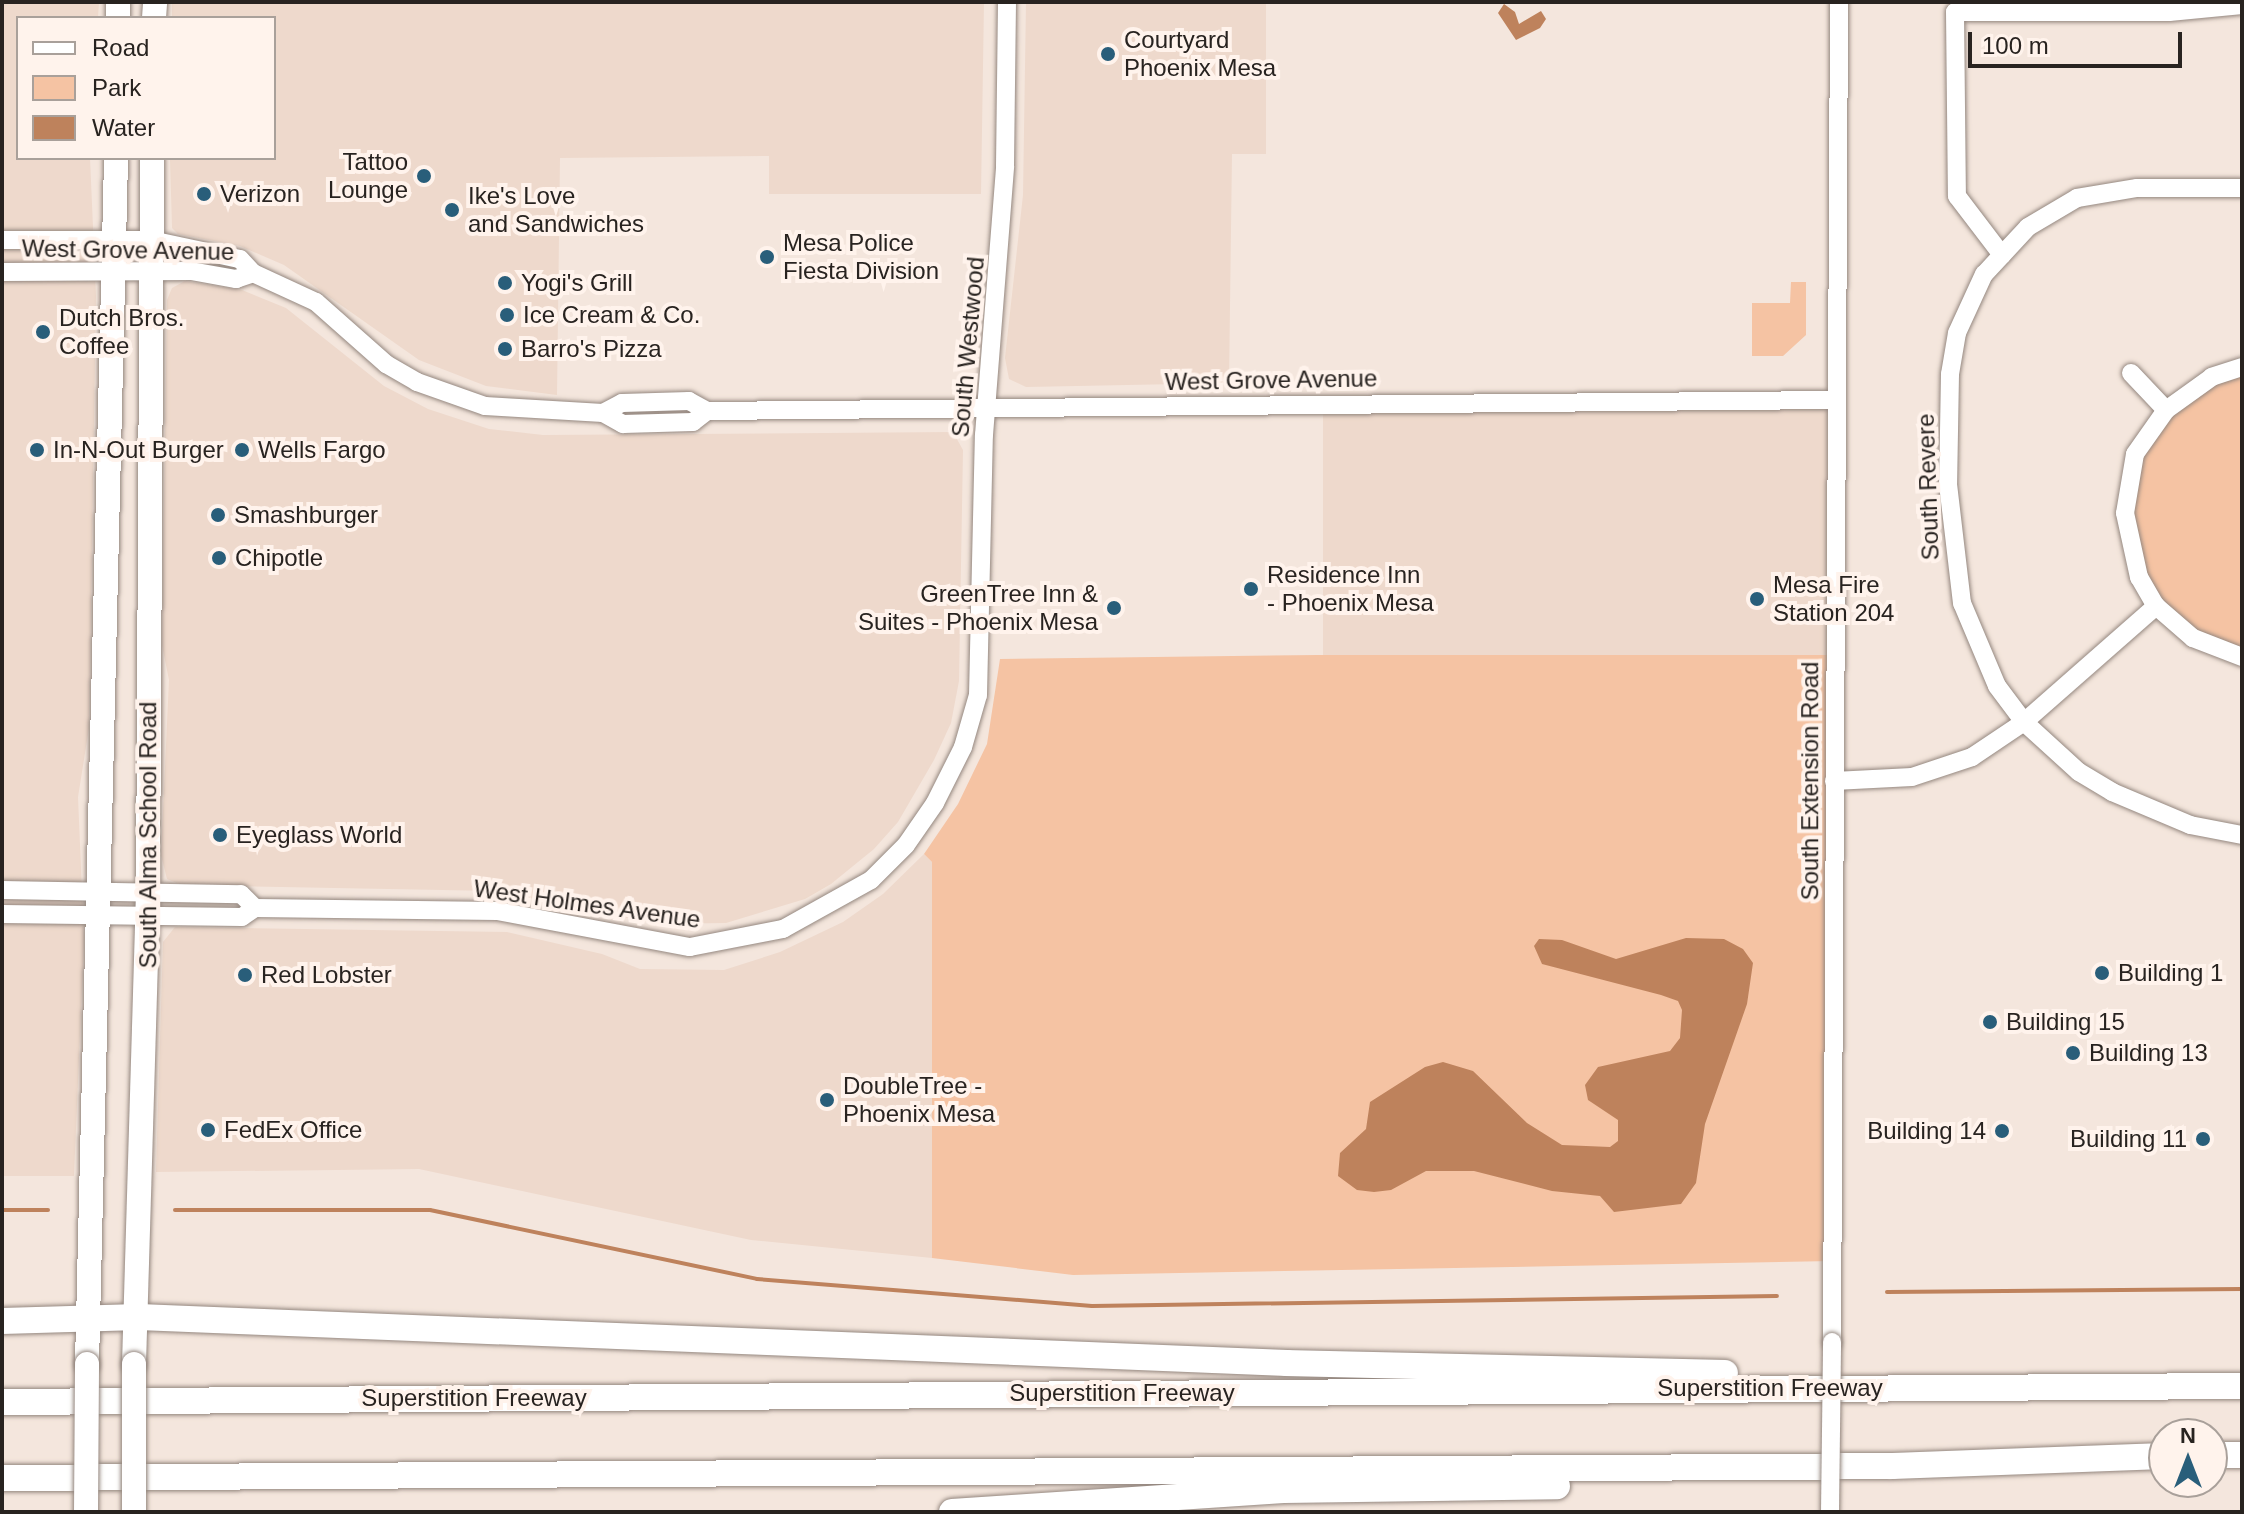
<!DOCTYPE html>
<style>
body{margin:0}
#map{position:relative;width:2244px;height:1514px;overflow:hidden;background:#f4e6dd;font-family:Helvetica,sans-serif}
div>[style]{position:absolute}
.built>*{inset:0;background:#eed9cc;transform-origin:0 0}
.green>*{inset:0;background:#f5c3a3}
.water>*{inset:0;background:#be825c}
.stream>*{height:4px;margin:-2px;padding:0 2px;transform-origin:2px;border-radius:2px;background:#be825c}
.roads{filter:drop-shadow(0 0 2px #94877f) drop-shadow(0 0 2px #94877f)}
.minor>*{height:18px;margin:-9px;padding:0 9px;transform-origin:9px;border-radius:9px;background:#fff}
.major>*{height:24px;margin:-12px;padding:0 12px;transform-origin:12px;border-radius:12px;background:#fff}
.highway>*{height:26px;margin:-13px;padding:0 13px;transform-origin:13px;border-radius:13px;background:#fff}
.bridges{filter:drop-shadow(0 0 2px #94877f) drop-shadow(0 0 2px #94877f)}
.minor-bridge>*{height:18px;margin:-9px;padding:0 9px;transform-origin:9px;border-radius:9px;background:#fff}
.major-bridge>*{height:24px;margin:-12px;padding:0 12px;transform-origin:12px;border-radius:12px;background:#fff}
.dots>*{width:22px;height:22px;translate:-50% -50%;box-sizing:border-box;border:4px solid #fff3ec;border-radius:50%}
span{translate:-50% -50%;white-space:nowrap;text-align:center;line-height:1.15;-webkit-text-stroke:8px #fff3ec;paint-order:stroke}
.poi-label{font-size:24px;color:#282320}
.left{translate:0 -50%;text-align:left}
.right{translate:-100% -50%;text-align:right}
.street-label{font-size:24px;color:#282320}
.frame{position:absolute;inset:0;border:4px solid #282320;pointer-events:none}
.legend{position:absolute;left:16px;top:16px;width:260px;height:144px;box-sizing:border-box;background:#fff3ec;border:2px solid #a9a09a;margin:0;padding:10px 14px;list-style:none;font-size:24px;color:#282320}
.legend li{display:flex;align-items:center;gap:16px;height:40px}
.legend b{width:40px;border:2px solid #a9a09a}
.north{position:absolute;left:2148px;top:1418px;width:80px;height:80px;box-sizing:border-box;background:#fff3ec;border:2px solid #a9a09a;border-radius:50%;rotate:0deg;font-size:22px;font-weight:700;line-height:32px;text-align:center;color:#282320}
.north::after{content:'';display:block;margin:auto;width:28px;height:36px;background:#295e7a;clip-path:polygon(50% 0,100% 100%,50% 72%,0 100%)}
.scale{position:absolute;left:1968px;top:32px;width:214px;height:36px;box-sizing:border-box;border:4px solid #282320;border-top:0;padding-left:10px;font-size:24px;line-height:28px;white-space:nowrap;color:#282320;-webkit-text-stroke:6px #fff3ec;paint-order:stroke}
</style>
<div id="map">
<div class="built">
<div style="clip-path:polygon(2px 2px,99px 2px,98px 18px,18px 18px,18px 158px,90px 158px,96px 296px,89px 728px,78px 797px,84px 940px,74px 1176px,2px 1176px)"></div>
<div style="clip-path:polygon(172px 2px,984px 2px,981px 194px,769px 194px,769px 156px,560px 158px,557px 395px,486px 386px,419px 360px,284px 265px,240px 246px,178px 234px,172px 228px,170px 158px,274px 158px,274px 18px,172px 18px)"></div>
<div style="clip-path:polygon(1026px 2px,1266px 2px,1266px 154px,1232px 154px,1229px 383px,1026px 387px,1009px 379px,1005px 358px,1023px 195px)"></div>
<div style="clip-path:polygon(185px 281px,242px 290px,286px 308px,384px 386px,428px 409px,489px 429px,543px 435px,953px 432px,963px 450px,959px 681px,951px 723px,934px 760px,898px 822px,874px 849px,831px 884px,805px 899px,726px 923px,657px 924px,496px 891px,182px 885px,167px 879px,161px 855px,169px 680px,162px 645px,167px 300px,172px 288px)"></div>
<div style="left:1836px;top:400px;width:255px;height:513px;rotate:90deg"></div>
<div style="clip-path:polygon(924px 854px,932px 862px,932px 1258px,751px 1240px,419px 1169px,156px 1172px,163px 942px,175px 927px,507px 932px,602px 954px,640px 969px,724px 970px,780px 952px,843px 922px,883px 894px)"></div>
</div>
<div class="green">
<div style="clip-path:polygon(1791px 282px,1806px 282px,1806px 335px,1783px 356px,1752px 356px,1752px 303px,1790px 303px)"></div>
<div style="clip-path:polygon(2242px 374px,2242px 650px,2197px 632px,2162px 602px,2145px 574px,2132px 513px,2142px 456px,2171px 415px,2215px 384px)"></div>
<div style="clip-path:polygon(1318px 655px,1835px 655px,1833px 1261px,1073px 1275px,932px 1258px,932px 862px,924px 854px,958px 804px,987px 744px,1000px 659px)"></div>
</div>
<div class="water">
<div style="clip-path:polygon(1504px 4px,1515px 12px,1519px 24px,1541px 11px,1546px 19px,1540px 28px,1516px 40px,1498px 13px)"></div>
<div style="clip-path:polygon(1686px 938px,1724px 939px,1743px 949px,1753px 963px,1747px 1004px,1705px 1124px,1696px 1183px,1681px 1204px,1614px 1212px,1600px 1196px,1552px 1191px,1474px 1171px,1426px 1171px,1391px 1190px,1374px 1192px,1357px 1190px,1338px 1176px,1340px 1153px,1366px 1129px,1370px 1102px,1425px 1067px,1443px 1062px,1473px 1071px,1527px 1123px,1562px 1145px,1610px 1147px,1618px 1141px,1618px 1120px,1588px 1100px,1585px 1085px,1598px 1067px,1670px 1051px,1680px 1038px,1682px 1010px,1678px 1001px,1661px 995px,1542px 964px,1534px 946px,1539px 939px,1562px 940px,1616px 959px)"></div>
</div>
<div class="stream">
<div style="left:2px;top:1210px;width:46px"></div>
<div style="left:175px;top:1210px;width:255px"></div>
<div style="left:430px;top:1210px;width:334px;rotate:11.9deg"></div>
<div style="left:757px;top:1279px;width:336px;rotate:4.6deg"></div>
<div style="left:1092px;top:1306px;width:685px;rotate:-0.84deg"></div>
<div style="left:1887px;top:1292px;width:355px;rotate:-0.5deg"></div>
</div>
<div class="roads">
<div class="minor">
<div style="left:2242px;top:5px;width:73px;rotate:174.5deg"></div>
<div style="left:2169px;top:12px;width:214px;rotate:180deg"></div>
<div style="left:1955px;top:12px;width:184px;rotate:89.4deg"></div>
<div style="left:1957px;top:196px;width:74px;rotate:52.7deg"></div>
<div style="left:2002px;top:255px;width:26px;rotate:133deg"></div>
<div style="left:1984px;top:274px;width:65px;rotate:114.6deg"></div>
<div style="left:1957px;top:333px;width:42px;rotate:99.7deg"></div>
<div style="left:1950px;top:374px;width:110px;rotate:91deg"></div>
<div style="left:1948px;top:484px;width:120px;rotate:83.3deg"></div>
<div style="left:1962px;top:603px;width:90px;rotate:67.1deg"></div>
<div style="left:1997px;top:686px;width:45px;rotate:53.1deg"></div>
<div style="left:2024px;top:722px;width:74px;rotate:42.3deg"></div>
<div style="left:2079px;top:772px;width:39px;rotate:31deg"></div>
<div style="left:2112px;top:792px;width:85px;rotate:22.9deg"></div>
<div style="left:2190px;top:825px;width:53px;rotate:10.9deg"></div>
<div style="left:2px;top:240px;width:149px"></div>
<div style="left:151px;top:240px;width:91px;rotate:12.1deg"></div>
<div style="left:240px;top:259px;width:19px;rotate:47deg"></div>
<div style="left:253px;top:273px;width:69px;rotate:24.7deg"></div>
<div style="left:316px;top:302px;width:94px;rotate:41.5deg"></div>
<div style="left:386px;top:364px;width:36px;rotate:30deg"></div>
<div style="left:417px;top:382px;width:72px;rotate:19.4deg"></div>
<div style="left:485px;top:406px;width:118px;rotate:3.4deg"></div>
<div style="left:603px;top:413px;width:23px;rotate:29deg"></div>
<div style="left:623px;top:424px;width:70px;rotate:-1.6deg"></div>
<div style="left:693px;top:422px;width:18px;rotate:-38deg"></div>
<div style="left:2002px;top:255px;width:38px;rotate:-47deg"></div>
<div style="left:2028px;top:227px;width:57px;rotate:-30.6deg"></div>
<div style="left:2077px;top:198px;width:61px;rotate:-9.5deg"></div>
<div style="left:2137px;top:188px;width:105px"></div>
<div style="left:2px;top:272px;width:189px;rotate:-0.3deg"></div>
<div style="left:191px;top:271px;width:46px;rotate:10.1deg"></div>
<div style="left:236px;top:279px;width:18px;rotate:-19deg"></div>
<div style="left:2242px;top:367px;width:32px;rotate:162deg"></div>
<div style="left:2212px;top:377px;width:57px;rotate:144.3deg"></div>
<div style="left:2166px;top:410px;width:54px;rotate:125.2deg"></div>
<div style="left:2135px;top:454px;width:60px;rotate:99.6deg"></div>
<div style="left:2125px;top:513px;width:66px;rotate:77.7deg"></div>
<div style="left:2139px;top:577px;width:34px;rotate:60deg"></div>
<div style="left:2156px;top:606px;width:49px;rotate:40.9deg"></div>
<div style="left:2193px;top:638px;width:53px;rotate:21.2deg"></div>
<div style="left:2131px;top:373px;width:51px;rotate:46.6deg"></div>
<div style="left:603px;top:413px;width:21px;rotate:-28deg"></div>
<div style="left:622px;top:403px;width:67px;rotate:-1.7deg"></div>
<div style="left:689px;top:401px;width:21px;rotate:29deg"></div>
<div style="left:707px;top:411px;width:1129px;rotate:-0.56deg"></div>
<div style="left:1834px;top:781px;width:78px;rotate:-2.9deg"></div>
<div style="left:1912px;top:777px;width:63px;rotate:-18.4deg"></div>
<div style="left:1972px;top:757px;width:63px;rotate:-33.9deg"></div>
<div style="left:2024px;top:722px;width:176px;rotate:-41.3deg"></div>
<div style="left:2px;top:890px;width:239px;rotate:1deg"></div>
<div style="left:241px;top:894px;width:20px;rotate:45deg"></div>
<div style="left:2px;top:914px;width:240px;rotate:0.7deg"></div>
<div style="left:242px;top:917px;width:16px;rotate:-35deg"></div>
<div style="left:255px;top:908px;width:242px;rotate:0.7deg"></div>
<div style="left:497px;top:911px;width:196px;rotate:10.6deg"></div>
<div style="left:690px;top:947px;width:95px;rotate:-11deg"></div>
<div style="left:783px;top:929px;width:101px;rotate:-29.1deg"></div>
<div style="left:871px;top:880px;width:49px;rotate:-45deg"></div>
<div style="left:906px;top:845px;width:51px;rotate:-55.4deg"></div>
<div style="left:935px;top:803px;width:63px;rotate:-63.4deg"></div>
<div style="left:963px;top:747px;width:54px;rotate:-73.9deg"></div>
<div style="left:978px;top:695px;width:260px;rotate:-88.7deg"></div>
<div style="left:984px;top:435px;width:270px;rotate:-85.5deg"></div>
<div style="left:1005px;top:166px;width:164px;rotate:-89.3deg"></div>
<div style="left:1832px;top:1342px;width:1340px;rotate:-89.7deg"></div>
</div>
<div class="major">
<div style="left:118px;top:18px;width:16px;rotate:-90deg"></div>
<div style="left:154px;top:18px;width:16px;rotate:-86deg"></div>
<div style="left:87px;top:1364px;width:1206px;rotate:-88.62deg"></div>
<div style="left:134px;top:1364px;width:472px;rotate:-88.3deg"></div>
<div style="left:148px;top:892px;width:734px;rotate:-89.69deg"></div>
</div>
<div class="highway">
<div style="left:2px;top:1321px;width:137px;rotate:-1.7deg"></div>
<div style="left:139px;top:1317px;width:1149px;rotate:2.29deg"></div>
<div style="left:1287px;top:1363px;width:438px;rotate:1.3deg"></div>
<div style="left:2px;top:1402px;width:2240px;rotate:-0.41deg"></div>
<div style="left:2212px;top:1455px;width:30px"></div>
<div style="left:2px;top:1478px;width:1890px;rotate:-0.36deg"></div>
<div style="left:1892px;top:1466px;width:272px;rotate:-2.1deg"></div>
<div style="left:952px;top:1512px;width:332px;rotate:-3.8deg"></div>
<div style="left:1283px;top:1490px;width:274px;rotate:-0.8deg"></div>
</div>
</div>
<div class="bridges">
<div class="minor-bridge">
<div style="left:1830px;top:1512px;width:170px;rotate:-89.3deg"></div>
</div>
<div class="major-bridge">
<div style="left:134px;top:1364px;width:148px;rotate:90deg"></div>
<div style="left:86px;top:1512px;width:148px;rotate:-89.6deg"></div>
</div>
</div>
<div class="dots">
<div style="left:1108px;top:54px;background:#295e7a"></div>
<div style="left:424px;top:176px;background:#295e7a"></div>
<div style="left:204px;top:194px;background:#295e7a"></div>
<div style="left:452px;top:210px;background:#295e7a"></div>
<div style="left:767px;top:257px;background:#295e7a"></div>
<div style="left:505px;top:283px;background:#295e7a"></div>
<div style="left:507px;top:315px;background:#295e7a"></div>
<div style="left:43px;top:332px;background:#295e7a"></div>
<div style="left:505px;top:349px;background:#295e7a"></div>
<div style="left:37px;top:450px;background:#295e7a"></div>
<div style="left:242px;top:450px;background:#295e7a"></div>
<div style="left:218px;top:515px;background:#295e7a"></div>
<div style="left:219px;top:558px;background:#295e7a"></div>
<div style="left:1251px;top:589px;background:#295e7a"></div>
<div style="left:1757px;top:599px;background:#295e7a"></div>
<div style="left:1114px;top:608px;background:#295e7a"></div>
<div style="left:220px;top:835px;background:#295e7a"></div>
<div style="left:2102px;top:973px;background:#295e7a"></div>
<div style="left:245px;top:975px;background:#295e7a"></div>
<div style="left:1990px;top:1022px;background:#295e7a"></div>
<div style="left:2073px;top:1053px;background:#295e7a"></div>
<div style="left:827px;top:1100px;background:#295e7a"></div>
<div style="left:208px;top:1130px;background:#295e7a"></div>
<div style="left:2002px;top:1131px;background:#295e7a"></div>
<div style="left:2203px;top:1139px;background:#295e7a"></div>
</div>
<div class="poi-label">
<span class="left" style="left:1124px;top:54px">Courtyard<br>Phoenix Mesa</span>
<span class="right" style="left:408px;top:176px">Tattoo<br>Lounge</span>
<span class="left" style="left:220px;top:194px">Verizon</span>
<span class="left" style="left:468px;top:210px">Ike's Love<br>and Sandwiches</span>
<span class="left" style="left:783px;top:257px">Mesa Police<br>Fiesta Division</span>
<span class="left" style="left:521px;top:283px">Yogi's Grill</span>
<span class="left" style="left:523px;top:315px">Ice Cream &amp; Co.</span>
<span class="left" style="left:59px;top:332px">Dutch Bros.<br>Coffee</span>
<span class="left" style="left:521px;top:349px">Barro's Pizza</span>
<span class="left" style="left:53px;top:450px">In-N-Out Burger</span>
<span class="left" style="left:258px;top:450px">Wells Fargo</span>
<span class="left" style="left:234px;top:515px">Smashburger</span>
<span class="left" style="left:235px;top:558px">Chipotle</span>
<span class="left" style="left:1267px;top:589px">Residence Inn<br>- Phoenix Mesa</span>
<span class="left" style="left:1773px;top:599px">Mesa Fire<br>Station 204</span>
<span class="right" style="left:1098px;top:608px">GreenTree Inn &amp;<br>Suites - Phoenix Mesa</span>
<span class="left" style="left:236px;top:835px">Eyeglass World</span>
<span class="left" style="left:2118px;top:973px">Building 1</span>
<span class="left" style="left:261px;top:975px">Red Lobster</span>
<span class="left" style="left:2006px;top:1022px">Building 15</span>
<span class="left" style="left:2089px;top:1053px">Building 13</span>
<span class="left" style="left:843px;top:1100px">DoubleTree -<br>Phoenix Mesa</span>
<span class="left" style="left:224px;top:1130px">FedEx Office</span>
<span class="right" style="left:1986px;top:1131px">Building 14</span>
<span class="right" style="left:2187px;top:1139px">Building 11</span>
</div>
<div class="street-label">
<span style="left:128px;top:250px;rotate:1deg">West Grove Avenue</span>
<span style="left:968px;top:347px;rotate:-85deg">South Westwood</span>
<span style="left:1271px;top:380px;rotate:-1deg">West Grove Avenue</span>
<span style="left:1928px;top:487px;rotate:-92deg">South Revere</span>
<span style="left:1810px;top:781px;rotate:-90deg">South Extension Road</span>
<span style="left:148px;top:835px;rotate:-90deg">South Alma School Road</span>
<span style="left:587px;top:904px;rotate:8deg">West Holmes Avenue</span>
<span style="left:1770px;top:1388px">Superstition Freeway</span>
<span style="left:1122px;top:1393px">Superstition Freeway</span>
<span style="left:474px;top:1398px">Superstition Freeway</span>
</div>
<div class="frame"></div>
<ul class="legend">
<li><b style="height:10px;background:#fff"></b>Road</li>
<li><b style="height:22px;background:#f5c3a3"></b>Park</li>
<li><b style="height:22px;background:#be825c"></b>Water</li>
</ul>
<div class="north">N</div>
<div class="scale">100 m</div>
</div>
